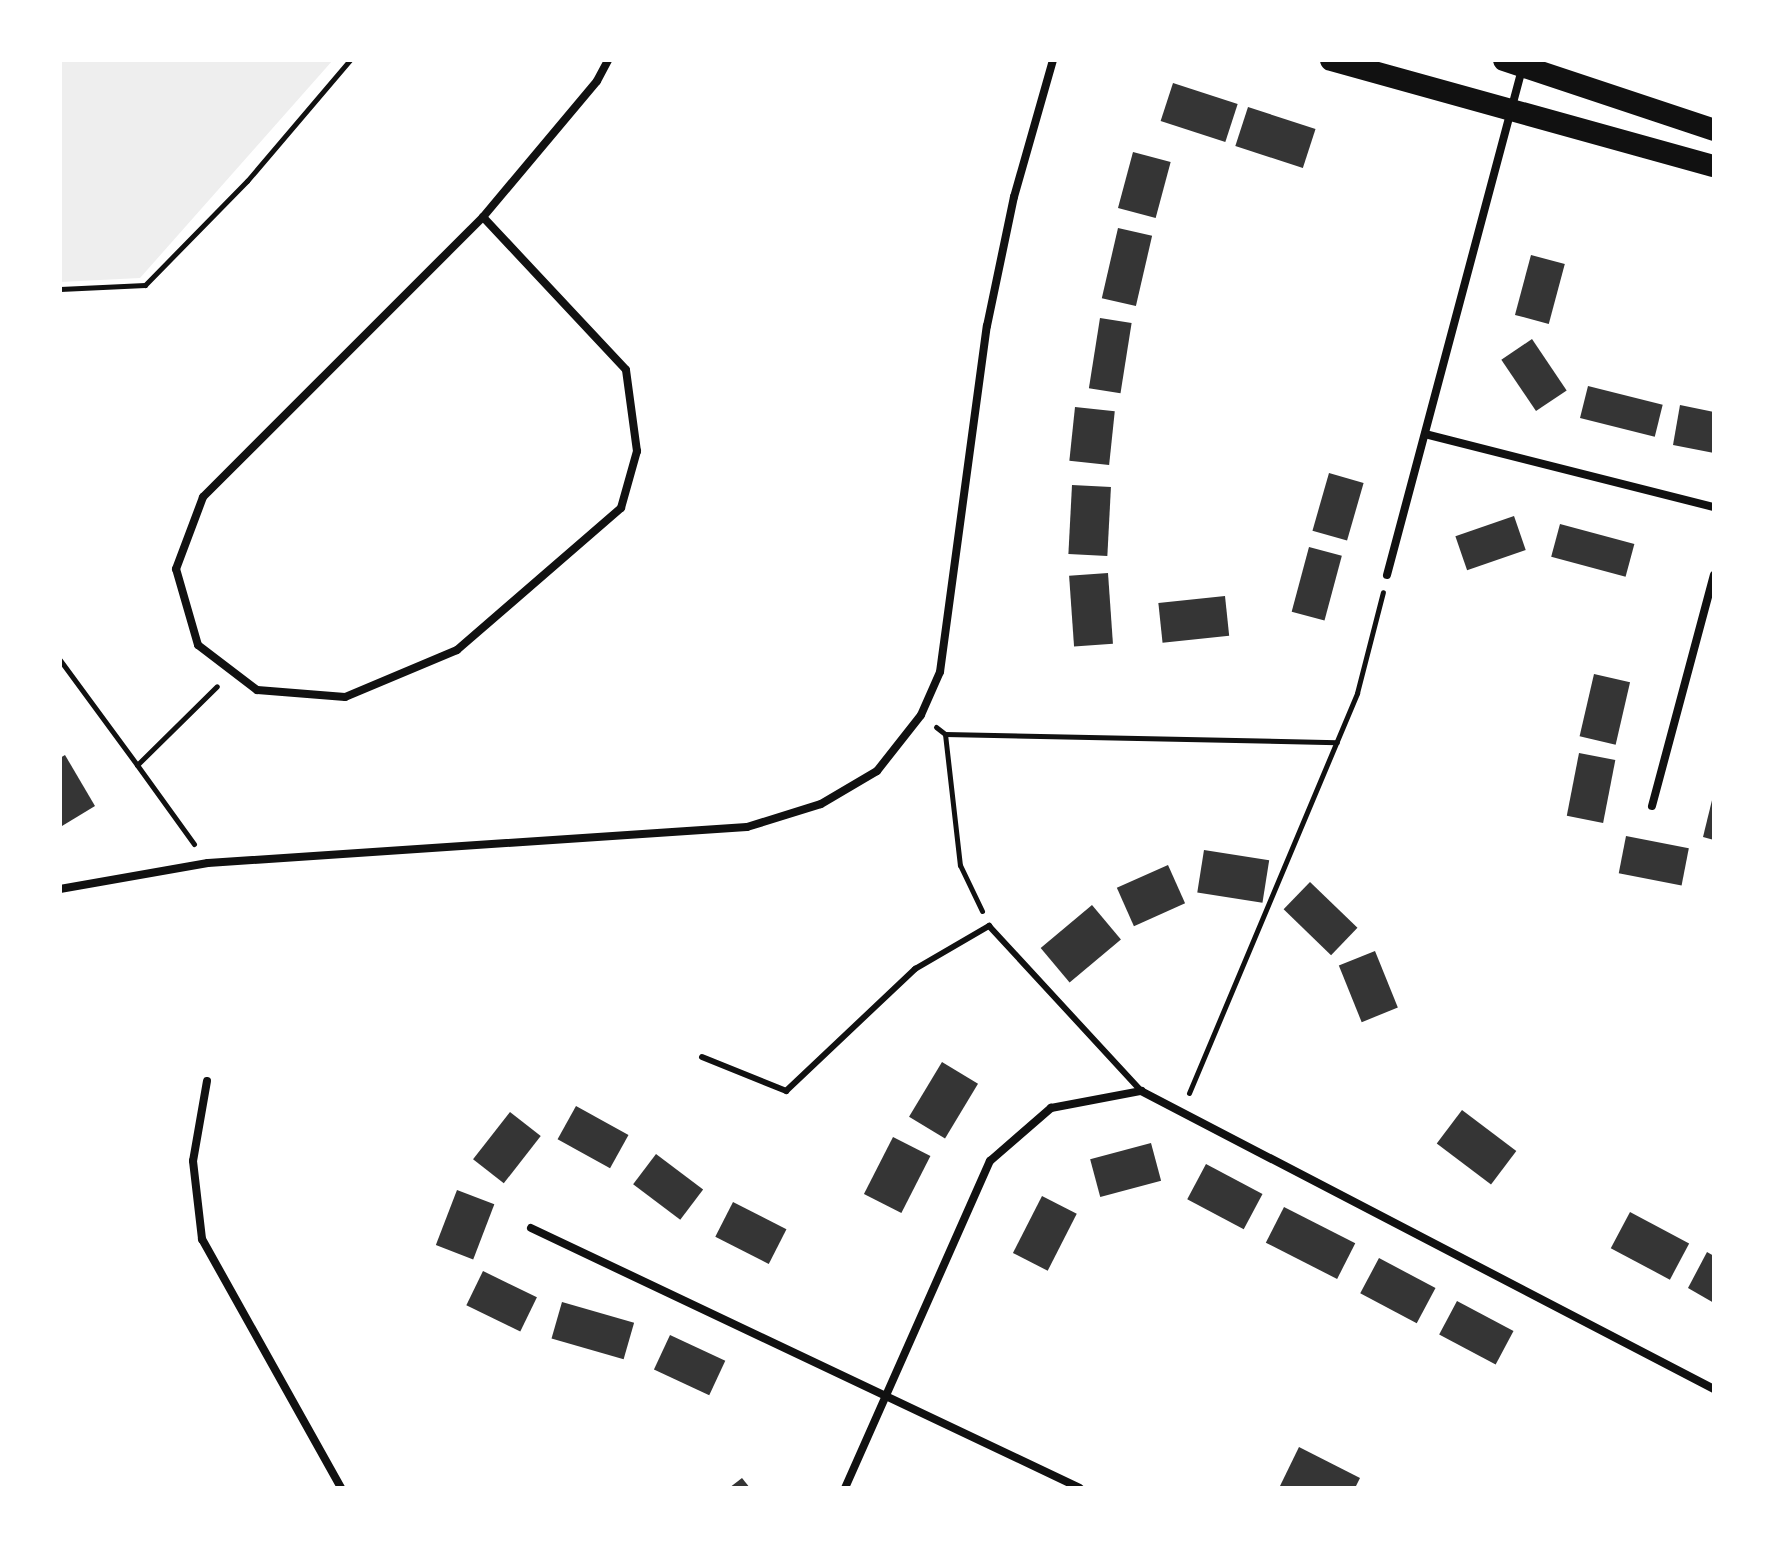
<!DOCTYPE html>
<style>
body{margin:0}
#map{position:relative;width:1774px;height:1548px;overflow:hidden;background:#fff;font-family:"PT Serif",serif}
div>[style]{position:absolute}
.green>*{inset:0;background:#eee}
.building>*{inset:0;background:#353535;transform-origin:0 0}
.path>*{height:5px;margin:-2.5px;padding:0 2.5px;transform-origin:2.5px;border-radius:2.5px;background:#111}
.service>*{height:6px;margin:-3px;padding:0 3px;transform-origin:3px;border-radius:3px;background:#111}
.minor>*{height:8px;margin:-4px;padding:0 4px;transform-origin:4px;border-radius:4px;background:#111}
.trunk>*{height:22px;margin:-11px;padding:0 11px;transform-origin:11px;border-radius:11px;background:#111}
span{translate:-50% -50%;white-space:nowrap;text-align:center;line-height:1.15;-webkit-text-stroke:7px #fff;paint-order:stroke}
.frame{position:absolute;inset:0;border:62px solid #fff;pointer-events:none}
</style>
<div id="map">
<div class="green">
<div style="clip-path:polygon(60px 60px,333px 60px,140px 278px,60px 282px)"></div>
</div>
<div class="building">
<div style="left:1173px;top:83px;width:68px;height:40px;rotate:18deg"></div>
<div style="left:1248px;top:107px;width:71px;height:41px;rotate:18deg"></div>
<div style="left:1133px;top:152px;width:39px;height:58px;rotate:15deg"></div>
<div style="left:1118px;top:228px;width:35px;height:72px;rotate:13deg"></div>
<div style="left:1531px;top:255px;width:35px;height:62px;rotate:15deg"></div>
<div style="left:1100px;top:318px;width:32px;height:71px;rotate:9deg"></div>
<div style="left:1532px;top:339px;width:62px;height:37px;rotate:56deg"></div>
<div style="left:1588px;top:386px;width:77px;height:33px;rotate:14deg"></div>
<div style="clip-path:polygon(1680px 405px,1714px 412px,1714px 453px,1673px 445px)"></div>
<div style="left:1075px;top:407px;width:40px;height:54px;rotate:6deg"></div>
<div style="left:1329px;top:473px;width:36px;height:60px;rotate:16deg"></div>
<div style="left:1072px;top:485px;width:39px;height:69px;rotate:3deg"></div>
<div style="left:1514px;top:516px;width:36px;height:62px;rotate:71deg"></div>
<div style="left:1560px;top:524px;width:77px;height:34px;rotate:15deg"></div>
<div style="left:1309px;top:547px;width:34px;height:67px;rotate:15deg"></div>
<div style="left:1108px;top:573px;width:71px;height:39px;rotate:86deg"></div>
<div style="left:1225px;top:596px;width:40px;height:67px;rotate:84deg"></div>
<div style="left:1594px;top:674px;width:37px;height:64px;rotate:13deg"></div>
<div style="left:1579px;top:753px;width:37px;height:64px;rotate:11deg"></div>
<div style="clip-path:polygon(65px 755px,95px 806px,62px 826px,60px 758px)"></div>
<div style="clip-path:polygon(1714px 792px,1714px 840px,1703px 837px)"></div>
<div style="left:1626px;top:836px;width:64px;height:38px;rotate:11deg"></div>
<div style="left:1204px;top:850px;width:66px;height:43px;rotate:9deg"></div>
<div style="left:1168px;top:865px;width:42px;height:56px;rotate:66deg"></div>
<div style="left:1310px;top:882px;width:66px;height:38px;rotate:44deg"></div>
<div style="left:1092px;top:905px;width:45px;height:67px;rotate:50deg"></div>
<div style="left:1375px;top:951px;width:61px;height:39px;rotate:68deg"></div>
<div style="left:942px;top:1062px;width:42px;height:64px;rotate:31deg"></div>
<div style="left:576px;top:1106px;width:60px;height:38px;rotate:29deg"></div>
<div style="left:1462px;top:1110px;width:68px;height:42px;rotate:37deg"></div>
<div style="left:510px;top:1112px;width:39px;height:60px;rotate:38deg"></div>
<div style="left:893px;top:1137px;width:42px;height:64px;rotate:27deg"></div>
<div style="left:1151px;top:1143px;width:39px;height:63px;rotate:75deg"></div>
<div style="left:656px;top:1154px;width:59px;height:38px;rotate:37deg"></div>
<div style="left:1206px;top:1164px;width:64px;height:40px;rotate:28deg"></div>
<div style="left:457px;top:1190px;width:40px;height:59px;rotate:21deg"></div>
<div style="left:1042px;top:1196px;width:39px;height:64px;rotate:27deg"></div>
<div style="left:733px;top:1202px;width:60px;height:39px;rotate:27deg"></div>
<div style="left:1284px;top:1207px;width:80px;height:40px;rotate:27deg"></div>
<div style="left:1630px;top:1212px;width:67px;height:41px;rotate:28deg"></div>
<div style="clip-path:polygon(1707px 1252px,1714px 1256px,1714px 1303px,1688px 1288px)"></div>
<div style="left:1379px;top:1258px;width:64px;height:40px;rotate:28deg"></div>
<div style="left:483px;top:1271px;width:60px;height:38px;rotate:26deg"></div>
<div style="left:1457px;top:1301px;width:64px;height:38px;rotate:28deg"></div>
<div style="left:562px;top:1302px;width:75px;height:38px;rotate:16deg"></div>
<div style="left:670px;top:1335px;width:61px;height:38px;rotate:25deg"></div>
<div style="clip-path:polygon(1299px 1447px,1360px 1478px,1355px 1488px,1280px 1486px)"></div>
<div style="clip-path:polygon(742px 1478px,750px 1488px,729px 1488px)"></div>
</div>
<div class="path">
<div style="left:60px;top:289px;width:85px;rotate:-2.7deg"></div>
<div style="left:145px;top:285px;width:146px;rotate:-45.6deg"></div>
<div style="left:247px;top:181px;width:159px;rotate:-49.6deg"></div>
<div style="left:60px;top:660px;width:130px;rotate:53.7deg"></div>
<div style="left:936px;top:727px;width:11px;rotate:38deg"></div>
<div style="left:945px;top:734px;width:132px;rotate:83.5deg"></div>
<div style="left:960px;top:865px;width:51px;rotate:64.4deg"></div>
<div style="left:945px;top:734px;width:392px;rotate:1.2deg"></div>
<div style="left:194px;top:844px;width:97px;rotate:-125.8deg"></div>
<div style="left:137px;top:765px;width:112px;rotate:-44.6deg"></div>
<div style="left:1189px;top:1093px;width:434px;rotate:-67.2deg"></div>
<div style="left:1357px;top:693px;width:104px;rotate:-75.6deg"></div>
</div>
<div class="service">
<div style="left:702px;top:1057px;width:91px;rotate:22deg"></div>
<div style="left:786px;top:1091px;width:178px;rotate:-43.4deg"></div>
<div style="left:915px;top:969px;width:86px;rotate:-30.2deg"></div>
<div style="left:989px;top:926px;width:224px;rotate:47.3deg"></div>
</div>
<div class="minor">
<div style="left:483px;top:217px;width:209px;rotate:46.9deg"></div>
<div style="left:626px;top:370px;width:82px;rotate:82.3deg"></div>
<div style="left:637px;top:451px;width:59px;rotate:105.7deg"></div>
<div style="left:621px;top:508px;width:217px;rotate:139.1deg"></div>
<div style="left:457px;top:650px;width:121px;rotate:157.2deg"></div>
<div style="left:345px;top:697px;width:88px;rotate:-175.5deg"></div>
<div style="left:257px;top:690px;width:74px;rotate:-142.7deg"></div>
<div style="left:198px;top:645px;width:79px;rotate:-106.1deg"></div>
<div style="left:176px;top:569px;width:77px;rotate:-69.4deg"></div>
<div style="left:203px;top:497px;width:396px;rotate:-45deg"></div>
<div style="left:483px;top:217px;width:177px;rotate:-50deg"></div>
<div style="left:597px;top:81px;width:24px;rotate:-62deg"></div>
<div style="left:1425px;top:434px;width:298px;rotate:14.2deg"></div>
<div style="left:1387px;top:575px;width:524px;rotate:-75.06deg"></div>
<div style="left:1652px;top:806px;width:239px;rotate:-75deg"></div>
<div style="left:60px;top:889px;width:150px;rotate:-10deg"></div>
<div style="left:208px;top:863px;width:540px;rotate:-3.82deg"></div>
<div style="left:747px;top:827px;width:77px;rotate:-17.3deg"></div>
<div style="left:821px;top:804px;width:65px;rotate:-30.5deg"></div>
<div style="left:877px;top:771px;width:71px;rotate:-51.8deg"></div>
<div style="left:921px;top:715px;width:47px;rotate:-66.2deg"></div>
<div style="left:940px;top:672px;width:349px;rotate:-82.3deg"></div>
<div style="left:987px;top:326px;width:132px;rotate:-78.2deg"></div>
<div style="left:1014px;top:197px;width:142px;rotate:-74.1deg"></div>
<div style="left:207px;top:1081px;width:81px;rotate:99.9deg"></div>
<div style="left:193px;top:1161px;width:79px;rotate:83.4deg"></div>
<div style="left:202px;top:1239px;width:285px;rotate:60.8deg"></div>
<div style="left:531px;top:1228px;width:607px;rotate:25.34deg"></div>
<div style="left:845px;top:1488px;width:358px;rotate:-66.1deg"></div>
<div style="left:990px;top:1161px;width:81px;rotate:-41deg"></div>
<div style="left:1051px;top:1108px;width:92px;rotate:-10.7deg"></div>
<div style="left:1141px;top:1091px;width:646px;rotate:27.48deg"></div>
</div>
<div class="trunk">
<div style="left:1331px;top:60px;width:397px;rotate:15.5deg"></div>
<div style="left:1504px;top:60px;width:221px;rotate:18.4deg"></div>
</div>
<div class="frame"></div>
</div>
